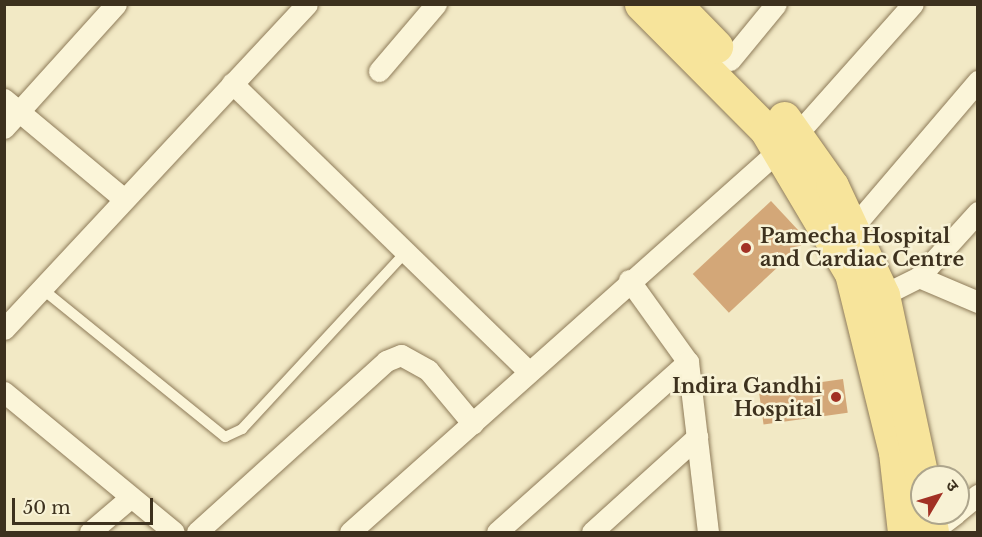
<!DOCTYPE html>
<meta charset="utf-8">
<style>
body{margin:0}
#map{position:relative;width:982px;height:537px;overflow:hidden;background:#f2e9c5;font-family:"Libre Baskerville","Noto Sans Devanagari",serif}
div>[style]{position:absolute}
.building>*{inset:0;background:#d3a778;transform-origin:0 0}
.roads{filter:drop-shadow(0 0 2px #8e7b59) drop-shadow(0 0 2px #8e7b59)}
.lane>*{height:10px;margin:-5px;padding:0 5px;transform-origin:5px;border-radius:5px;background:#fbf5d9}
.street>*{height:21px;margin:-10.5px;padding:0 10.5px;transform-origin:10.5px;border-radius:10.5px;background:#fbf5d9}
.primary>*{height:33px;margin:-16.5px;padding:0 16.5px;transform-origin:16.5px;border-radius:16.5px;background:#f7e49b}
.dots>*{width:16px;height:16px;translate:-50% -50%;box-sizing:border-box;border:3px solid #f8f2d5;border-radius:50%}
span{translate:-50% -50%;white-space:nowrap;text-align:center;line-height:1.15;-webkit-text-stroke:5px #f8f2d5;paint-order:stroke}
.poi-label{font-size:20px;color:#3d311e;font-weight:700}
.left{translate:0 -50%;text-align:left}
.right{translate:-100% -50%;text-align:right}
.frame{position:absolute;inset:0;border:6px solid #3d311e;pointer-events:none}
.north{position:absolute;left:910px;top:465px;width:60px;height:60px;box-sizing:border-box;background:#f8f2d5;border:2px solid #ada58c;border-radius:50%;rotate:52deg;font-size:16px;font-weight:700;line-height:24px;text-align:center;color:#3d311e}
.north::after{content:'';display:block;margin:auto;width:21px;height:27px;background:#a23124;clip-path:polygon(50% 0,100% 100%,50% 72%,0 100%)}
.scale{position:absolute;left:12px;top:498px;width:141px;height:27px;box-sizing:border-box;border:3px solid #3d311e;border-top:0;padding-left:8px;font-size:18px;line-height:21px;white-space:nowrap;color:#3d311e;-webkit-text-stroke:4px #f8f2d5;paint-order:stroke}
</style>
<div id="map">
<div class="building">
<div style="left:771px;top:201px;width:53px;height:107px;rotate:47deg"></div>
<div style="left:843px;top:379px;width:34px;height:85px;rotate:82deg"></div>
</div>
<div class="roads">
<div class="lane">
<div style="left:41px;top:288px;width:237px;rotate:39deg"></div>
<div style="left:225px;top:437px;width:19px;rotate:-25deg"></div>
<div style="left:242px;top:429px;width:243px;rotate:-47.2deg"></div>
</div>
<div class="street">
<div style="left:730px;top:60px;width:72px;rotate:-50.6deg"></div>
<div style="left:379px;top:71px;width:88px;rotate:-49.6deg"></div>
<div style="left:232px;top:83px;width:414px;rotate:44.2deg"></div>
<div style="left:4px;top:99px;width:156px;rotate:39.8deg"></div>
<div style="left:4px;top:128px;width:167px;rotate:-47.9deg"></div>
<div style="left:854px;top:226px;width:191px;rotate:-49.5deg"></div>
<div style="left:919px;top:277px;width:64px;rotate:23deg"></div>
<div style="left:629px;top:280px;width:101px;rotate:54.3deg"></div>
<div style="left:688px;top:362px;width:171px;rotate:83.3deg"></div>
<div style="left:883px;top:295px;width:40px;rotate:-26.6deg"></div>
<div style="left:919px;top:277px;width:88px;rotate:-47.8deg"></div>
<div style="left:4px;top:329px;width:444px;rotate:-47deg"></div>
<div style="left:4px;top:392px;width:220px;rotate:39.5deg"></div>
<div style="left:958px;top:511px;width:26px;rotate:-39deg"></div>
<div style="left:90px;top:532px;width:52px;rotate:-40.4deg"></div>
<div style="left:197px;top:532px;width:255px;rotate:-42.1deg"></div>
<div style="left:386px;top:361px;width:16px;rotate:-22deg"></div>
<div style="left:401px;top:355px;width:31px;rotate:29deg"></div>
<div style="left:428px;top:370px;width:70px;rotate:50.2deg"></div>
<div style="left:350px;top:532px;width:599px;rotate:-41.68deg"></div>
<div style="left:797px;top:134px;width:174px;rotate:-48.3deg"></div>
<div style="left:497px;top:532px;width:256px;rotate:-41.7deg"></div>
<div style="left:592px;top:532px;width:142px;rotate:-42.1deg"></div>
<div style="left:931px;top:532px;width:31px;rotate:-37deg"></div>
</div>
<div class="primary">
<div style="left:641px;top:4px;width:177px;rotate:45.2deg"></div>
<div style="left:766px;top:130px;width:166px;rotate:59.3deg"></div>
<div style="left:851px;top:273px;width:184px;rotate:76.2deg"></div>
<div style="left:895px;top:452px;width:81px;rotate:83.6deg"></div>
<div style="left:675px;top:4px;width:59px;rotate:45.7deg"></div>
<div style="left:784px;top:118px;width:83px;rotate:54.8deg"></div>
<div style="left:832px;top:186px;width:120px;rotate:64.9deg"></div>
<div style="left:883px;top:295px;width:186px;rotate:77.9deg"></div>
<div style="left:929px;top:513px;width:19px;rotate:81deg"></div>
</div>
</div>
<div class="dots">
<div style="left:746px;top:248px;background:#a23124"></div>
<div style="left:836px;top:397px;background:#a23124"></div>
</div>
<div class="poi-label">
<span class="left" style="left:760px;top:248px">Pamecha Hospital<br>and Cardiac Centre</span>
<span class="right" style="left:822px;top:398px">Indira Gandhi<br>Hospital</span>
</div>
<div class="frame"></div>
<div class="north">उ</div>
<div class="scale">50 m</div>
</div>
